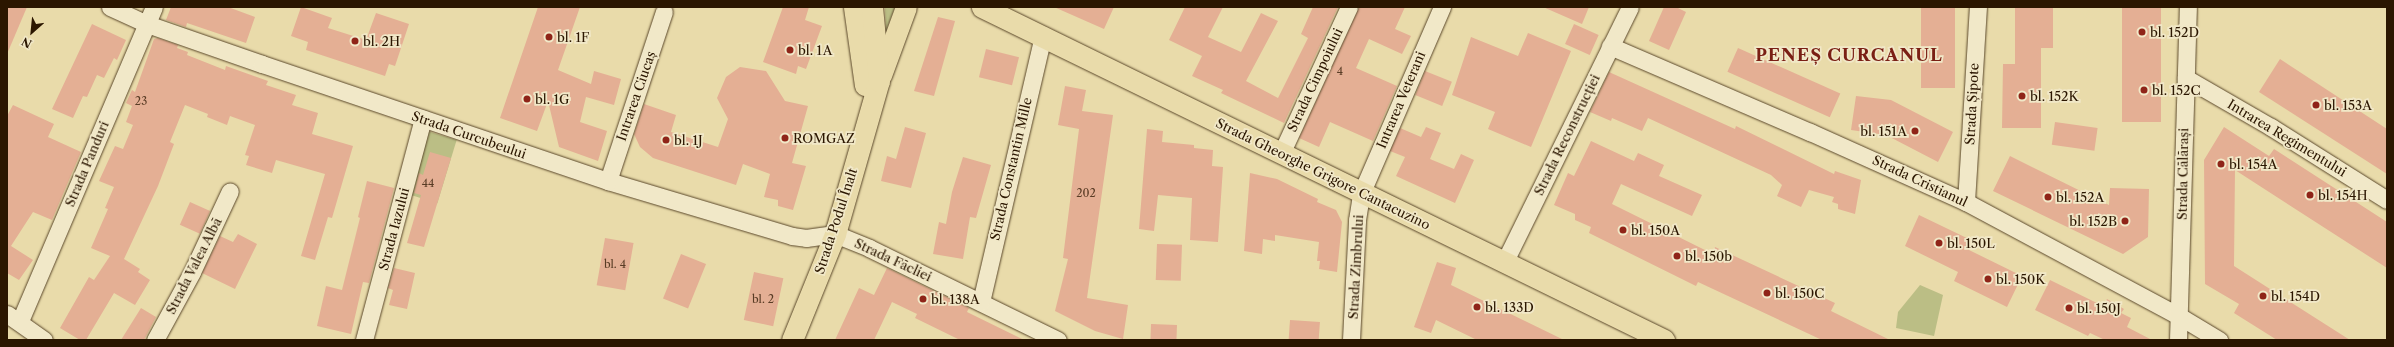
<!DOCTYPE html>
<meta charset="utf-8">
<style>
body{margin:0}
#map{position:relative;width:2394px;height:347px;overflow:hidden;background:#e9dbaa;font-family:"Libre Caslon Text",serif}
div>[style]{position:absolute}
.green>*{inset:0;background:#bbbe85;transform-origin:0 0}
.building>*{inset:0;background:#e4af94;transform-origin:0 0}
.roads{filter:drop-shadow(0 0 1px #5a472a) drop-shadow(0 0 1px #5a472a)}
.minor>*{height:17px;margin:-8.5px;padding:0 8.5px;transform-origin:8.5px;border-radius:8.5px;background:#f1e8c8}
.major>*{height:21px;margin:-10.5px;padding:0 10.5px;transform-origin:10.5px;border-radius:10.5px;background:#e9dbaa}
.dots>*{width:11px;height:11px;translate:-50% -50%;box-sizing:border-box;border:2px solid #f1e8c8;border-radius:50%}
span{translate:-50% -50%;white-space:nowrap;text-align:center;line-height:1.15;-webkit-text-stroke:3.5px #f1e8c8;paint-order:stroke}
.number-label{font-size:11px;color:#593c25}
.number-label span{-webkit-text-stroke-width:0}
.poi-label{font-size:13px;color:#2b1600}
.left{translate:0 -50%;text-align:left}
.right{translate:-100% -50%;text-align:right}
.street-label{font-size:13px;color:#2b1600}
.district-label{font-size:17px;color:#7a1f14;font-weight:700;letter-spacing:1px}
.frame{position:absolute;inset:0;border:8px solid #2b1600;pointer-events:none}
.north{position:absolute;left:12px;top:12px;width:40px;height:40px;-webkit-text-stroke:3px #f1e8c8;paint-order:stroke;rotate:207deg;font-size:11px;font-weight:700;line-height:16px;text-align:center;color:#2b1600}
.north::after{content:'';display:block;margin:auto;width:14px;height:18px;background:#2b1600;clip-path:polygon(50% 0,100% 100%,50% 72%,0 100%)}
</style>
<div id="map">
<div class="green">
<div style="clip-path:polygon(885px 7px,895px 7px,886px 31px)"></div>
<div style="left:427px;top:131px;width:31px;height:66px;rotate:17deg"></div>
<div style="clip-path:polygon(1920px 285px,1943px 295px,1934px 336px,1896px 328px,1898px 312px)"></div>
</div>
<div class="building">
<div style="clip-path:polygon(7px 7px,27px 7px,7px 54px)"></div>
<div style="clip-path:polygon(171px 7px,228px 7px,255px 17px,246px 43px,187px 23px,186px 27px,166px 20px)"></div>
<div style="clip-path:polygon(301px 7px,332px 18px,328px 28px,366px 40px,376px 13px,409px 24px,395px 66px,389px 64px,385px 76px,306px 50px,308px 42px,291px 36px)"></div>
<div style="clip-path:polygon(538px 7px,580px 7px,558px 70px,591px 84px,594px 71px,621px 79px,614px 105px,586px 97px,580px 122px,607px 131px,598px 161px,559px 147px,548px 101px,537px 131px,500px 118px)"></div>
<div style="clip-path:polygon(783px 7px,809px 7px,805px 20px,822px 26px,806px 69px,798px 66px,796px 74px,763px 62px)"></div>
<div style="clip-path:polygon(1054px 7px,1114px 7px,1104px 29px)"></div>
<div style="clip-path:polygon(1185px 7px,1223px 7px,1208px 37px,1241px 52px,1261px 13px,1278px 21px,1246px 81px,1278px 98px,1308px 38px,1301px 34px,1313px 7px,1338px 7px,1284px 123px,1221px 93px,1223px 90px,1192px 76px,1202px 56px,1169px 40px)"></div>
<div style="clip-path:polygon(1359px 7px,1405px 7px,1395px 29px,1411px 36px,1402px 54px,1369px 39px,1356px 68px,1397px 86px,1373px 141px,1330px 122px,1319px 147px,1299px 138px)"></div>
<div style="clip-path:polygon(1543px 7px,1589px 7px,1582px 24px)"></div>
<div style="clip-path:polygon(1664px 7px,1676px 7px,1686px 12px,1669px 50px,1649px 41px)"></div>
<div style="left:1921px;top:7px;width:34px;height:81px"></div>
<div style="clip-path:polygon(2015px 7px,2053px 7px,2053px 48px,2041px 48px,2041px 128px,2002px 128px,2003px 64px,2015px 64px)"></div>
<div style="left:2122px;top:7px;width:39px;height:115px"></div>
<div style="clip-path:polygon(938px 17px,955px 21px,934px 96px,914px 91px)"></div>
<div style="clip-path:polygon(92px 24px,126px 40px,117px 60px,114px 58px,104px 78px,97px 75px,87px 97px,83px 96px,73px 118px,52px 109px)"></div>
<div style="left:1574px;top:24px;width:27px;height:22px;rotate:24deg"></div>
<div style="clip-path:polygon(1528px 33px,1571px 51px,1531px 147px,1488px 129px,1495px 112px,1452px 95px,1471px 37px,1518px 56px)"></div>
<div style="clip-path:polygon(158px 38px,178px 45px,177px 48px,188px 52px,187px 55px,225px 70px,226px 66px,268px 81px,266px 85px,296px 95px,292px 105px,318px 113px,312px 134px,353px 146px,332px 218px,328px 217px,315px 260px,301px 256px,325px 174px,276px 160px,272px 173px,246px 165px,249px 156px,245px 155px,255px 125px,230px 116px,227px 125px,207px 117px,208px 114px,185px 105px,170px 142px,174px 144px,158px 186px,124px 259px,140px 269px,138px 272px,150px 280px,135px 305px,114px 293px,86px 340px,80px 340px,60px 328px,89px 277px,94px 280px,110px 256px,91px 248px,108px 209px,105px 208px,114px 187px,99px 181px,115px 146px,123px 149px,133px 125px,126px 122px,132px 106px,126px 103px,132px 90px,135px 92px,154px 39px)"></div>
<div style="left:1738px;top:48px;width:112px;height:26px;rotate:24deg"></div>
<div style="left:986px;top:49px;width:34px;height:29px;rotate:14deg"></div>
<div style="clip-path:polygon(2280px 59px,2387px 129px,2387px 174px,2259px 92px)"></div>
<div style="clip-path:polygon(740px 67px,766px 71px,785px 101px,808px 106px,792px 163px,806px 166px,793px 210px,778px 206px,778px 200px,764px 197px,770px 174px,743px 164px,736px 185px,653px 158px,640px 147px,634px 134px,644px 104px,676px 115px,671px 132px,718px 147px,728px 119px,717px 98px,726px 77px)"></div>
<div style="left:1425px;top:71px;width:29px;height:26px;rotate:22deg"></div>
<div style="clip-path:polygon(1609px 72px,1735px 129px,1736px 126px,1834px 174px,1835px 171px,1861px 180px,1855px 214px,1838px 209px,1838px 204px,1832px 202px,1834px 197px,1809px 190px,1801px 207px,1777px 196px,1782px 185px,1771px 175px,1648px 118px,1642px 131px,1612px 118px,1611px 121px,1590px 112px)"></div>
<div style="clip-path:polygon(1065px 86px,1086px 90px,1082px 111px,1113px 115px,1087px 298px,1128px 305px,1123px 339px,1095px 331px,1055px 311px,1068px 259px,1063px 258px,1079px 129px,1058px 125px)"></div>
<div style="clip-path:polygon(1856px 96px,1891px 100px,1953px 132px,1938px 162px,1886px 135px,1851px 130px)"></div>
<div style="clip-path:polygon(13px 105px,54px 124px,48px 137px,81px 152px,52px 220px,33px 212px,11px 246px,33px 260px,19px 280px,7px 273px,7px 116px)"></div>
<div style="left:2055px;top:122px;width:43px;height:23px;rotate:8deg"></div>
<div style="clip-path:polygon(905px 127px,926px 133px,911px 188px,881px 181px,887px 156px,896px 159px)"></div>
<div style="clip-path:polygon(1426px 127px,1441px 133px,1430px 159px,1454px 169px,1461px 154px,1474px 160px,1455px 203px,1396px 176px,1405px 157px,1390px 151px,1400px 128px,1421px 137px)"></div>
<div style="clip-path:polygon(2224px 127px,2269px 156px,2274px 149px,2387px 222px,2387px 268px,2235px 170px,2234px 266px,2350px 340px,2277px 340px,2234px 313px,2239px 304px,2205px 284px,2204px 160px)"></div>
<div style="clip-path:polygon(1147px 129px,1163px 131px,1162px 142px,1194px 145px,1194px 148px,1213px 150px,1212px 166px,1223px 167px,1218px 242px,1190px 240px,1192px 198px,1158px 195px,1154px 231px,1139px 229px)"></div>
<div style="clip-path:polygon(1591px 141px,1634px 161px,1638px 153px,1664px 165px,1659px 176px,1702px 195px,1692px 216px,1621px 184px,1612px 204px,1713px 254px,1715px 247px,1835px 303px,1831px 311px,1890px 340px,1822px 340px,1698px 282px,1696px 286px,1589px 233px,1591px 227px,1575px 220px,1575px 214px,1554px 205px,1568px 173px,1574px 176px)"></div>
<div style="clip-path:polygon(430px 152px,451px 158px,424px 247px,407px 243px,421px 195px,414px 193px,419px 173px,423px 175px)"></div>
<div style="clip-path:polygon(2010px 156px,2109px 205px,2110px 188px,2149px 189px,2148px 237px,2123px 254px,1993px 191px)"></div>
<div style="clip-path:polygon(963px 157px,991px 165px,976px 218px,970px 217px,963px 259px,933px 254px,939px 222px,946px 224px,952px 192px)"></div>
<div style="clip-path:polygon(1250px 173px,1277px 179px,1318px 199px,1317px 202px,1336px 210px,1342px 222px,1337px 272px,1319px 269px,1320px 261px,1317px 261px,1319px 242px,1275px 235px,1275px 241px,1263px 239px,1262px 254px,1244px 251px)"></div>
<div style="clip-path:polygon(367px 181px,394px 188px,369px 283px,363px 282px,351px 334px,317px 326px,326px 286px,342px 290px,360px 218px,358px 217px)"></div>
<div style="left:190px;top:202px;width:22px;height:25px;rotate:24deg"></div>
<div style="clip-path:polygon(1919px 215px,1973px 241px,1969px 250px,2022px 276px,2007px 307px,1954px 281px,1958px 272px,1905px 246px)"></div>
<div style="clip-path:polygon(238px 234px,257px 244px,235px 289px,202px 273px,220px 236px,233px 242px)"></div>
<div style="left:605px;top:238px;width:29px;height:48px;rotate:10deg"></div>
<div style="left:1157px;top:244px;width:25px;height:36px;rotate:2deg"></div>
<div style="left:681px;top:254px;width:27px;height:48px;rotate:22deg"></div>
<div style="clip-path:polygon(1437px 262px,1456px 268px,1451px 285px,1564px 340px,1477px 340px,1436px 320px,1431px 333px,1414px 327px)"></div>
<div style="clip-path:polygon(394px 268px,415px 273px,407px 309px,389px 305px,393px 290px,388px 288px)"></div>
<div style="clip-path:polygon(887px 268px,969px 308px,967px 312px,1024px 340px,960px 340px,915px 318px,917px 314px,892px 302px,874px 340px,835px 340px,859px 288px,874px 295px)"></div>
<div style="left:754px;top:272px;width:30px;height:49px;rotate:12deg"></div>
<div style="clip-path:polygon(2050px 280px,2103px 306px,2107px 299px,2124px 309px,2121px 313px,2131px 318px,2127px 327px,2152px 340px,2105px 340px,2090px 333px,2088px 336px,2035px 310px)"></div>
<div style="clip-path:polygon(141px 308px,156px 317px,144px 340px,121px 340px)"></div>
<div style="left:1290px;top:320px;width:30px;height:20px;rotate:4deg"></div>
<div style="left:1151px;top:324px;width:26px;height:16px;rotate:2deg"></div>
</div>
<div class="roads">
<div class="minor">
<div style="left:110px;top:7px;width:41px;rotate:24.7deg"></div>
<div style="left:147px;top:24px;width:122px;rotate:19.2deg"></div>
<div style="left:262px;top:64px;width:365px;rotate:18.7deg"></div>
<div style="left:608px;top:181px;width:192px;rotate:16.6deg"></div>
<div style="left:792px;top:236px;width:14px;rotate:8deg"></div>
<div style="left:806px;top:238px;width:29px;rotate:-8deg"></div>
<div style="left:835px;top:234px;width:37px;rotate:22deg"></div>
<div style="left:869px;top:248px;width:210px;rotate:26deg"></div>
<div style="left:1610px;top:46px;width:218px;rotate:23.3deg"></div>
<div style="left:1810px;top:132px;width:171px;rotate:24.2deg"></div>
<div style="left:1966px;top:202px;width:242px;rotate:28.2deg"></div>
<div style="left:2179px;top:316px;width:47px;rotate:31deg"></div>
<div style="left:2186px;top:78px;width:98px;rotate:30deg"></div>
<div style="left:2271px;top:127px;width:137px;rotate:32.2deg"></div>
<div style="left:1281px;top:154px;width:162px;rotate:-65.2deg"></div>
<div style="left:608px;top:181px;width:178px;rotate:-71.7deg"></div>
<div style="left:1966px;top:202px;width:195px;rotate:-86.5deg"></div>
<div style="left:1504px;top:263px;width:285px;rotate:-63.8deg"></div>
<div style="left:981px;top:302px;width:274px;rotate:-76.9deg"></div>
<div style="left:7px;top:314px;width:45px;rotate:35.1deg"></div>
<div style="left:20px;top:321px;width:341px;rotate:-66.9deg"></div>
<div style="left:155px;top:340px;width:77px;rotate:-61.4deg"></div>
<div style="left:192px;top:272px;width:89px;rotate:-64.9deg"></div>
<div style="left:364px;top:340px;width:229px;rotate:-75.1deg"></div>
<div style="left:1351px;top:340px;width:120px;rotate:-87.1deg"></div>
<div style="left:1357px;top:220px;width:26px;rotate:-81deg"></div>
<div style="left:1361px;top:194px;width:204px;rotate:-66.6deg"></div>
<div style="left:2178px;top:340px;width:333px;rotate:-88.3deg"></div>
</div>
<div class="major">
<div style="left:854px;top:7px;width:79px;rotate:82deg"></div>
<div style="left:982px;top:7px;width:759px;rotate:26.02deg"></div>
<div style="left:881px;top:75px;width:72px;rotate:-69.8deg"></div>
<div style="left:792px;top:340px;width:114px;rotate:-67.9deg"></div>
<div style="left:835px;top:234px;width:159px;rotate:-74deg"></div>
<div style="left:879px;top:81px;width:74px;rotate:-95.4deg"></div>
</div>
</div>
<div class="dots">
<div style="left:2142px;top:32px;background:#8f2418"></div>
<div style="left:549px;top:37px;background:#8f2418"></div>
<div style="left:355px;top:41px;background:#8f2418"></div>
<div style="left:790px;top:50px;background:#8f2418"></div>
<div style="left:2144px;top:90px;background:#8f2418"></div>
<div style="left:2022px;top:96px;background:#8f2418"></div>
<div style="left:527px;top:99px;background:#8f2418"></div>
<div style="left:2316px;top:105px;background:#8f2418"></div>
<div style="left:1915px;top:131px;background:#8f2418"></div>
<div style="left:785px;top:138px;background:#8f2418"></div>
<div style="left:666px;top:140px;background:#8f2418"></div>
<div style="left:2221px;top:164px;background:#8f2418"></div>
<div style="left:2310px;top:195px;background:#8f2418"></div>
<div style="left:2048px;top:197px;background:#8f2418"></div>
<div style="left:2125px;top:221px;background:#8f2418"></div>
<div style="left:1623px;top:230px;background:#8f2418"></div>
<div style="left:1939px;top:243px;background:#8f2418"></div>
<div style="left:1677px;top:256px;background:#8f2418"></div>
<div style="left:1988px;top:279px;background:#8f2418"></div>
<div style="left:1767px;top:293px;background:#8f2418"></div>
<div style="left:2263px;top:296px;background:#8f2418"></div>
<div style="left:923px;top:299px;background:#8f2418"></div>
<div style="left:1477px;top:307px;background:#8f2418"></div>
<div style="left:2069px;top:308px;background:#8f2418"></div>
</div>
<div class="number-label">
<span style="left:1340px;top:71px">4</span>
<span style="left:141px;top:101px">23</span>
<span style="left:428px;top:183px">44</span>
<span style="left:1086px;top:193px">202</span>
<span style="left:615px;top:264px">bl. 4</span>
<span style="left:763px;top:299px">bl. 2</span>
</div>
<div class="poi-label">
<span class="left" style="left:2150px;top:32px">bl. 152D</span>
<span class="left" style="left:557px;top:37px">bl. 1F</span>
<span class="left" style="left:363px;top:41px">bl. 2H</span>
<span class="left" style="left:798px;top:50px">bl. 1A</span>
<span class="left" style="left:2152px;top:90px">bl. 152C</span>
<span class="left" style="left:2030px;top:96px">bl. 152K</span>
<span class="left" style="left:535px;top:99px">bl. 1G</span>
<span class="left" style="left:2324px;top:105px">bl. 153A</span>
<span class="right" style="left:1907px;top:131px">bl. 151A</span>
<span class="left" style="left:793px;top:138px">ROMGAZ</span>
<span class="left" style="left:674px;top:140px">bl. 1J</span>
<span class="left" style="left:2229px;top:164px">bl. 154A</span>
<span class="left" style="left:2318px;top:195px">bl. 154H</span>
<span class="left" style="left:2056px;top:197px">bl. 152A</span>
<span class="right" style="left:2117px;top:221px">bl. 152B</span>
<span class="left" style="left:1631px;top:230px">bl. 150A</span>
<span class="left" style="left:1947px;top:243px">bl. 150L</span>
<span class="left" style="left:1685px;top:256px">bl. 150b</span>
<span class="left" style="left:1996px;top:279px">bl. 150K</span>
<span class="left" style="left:1775px;top:293px">bl. 150C</span>
<span class="left" style="left:2271px;top:296px">bl. 154D</span>
<span class="left" style="left:931px;top:299px">bl. 138A</span>
<span class="left" style="left:1485px;top:307px">bl. 133D</span>
<span class="left" style="left:2077px;top:308px">bl. 150J</span>
</div>
<div class="street-label">
<span style="left:1315px;top:80px;rotate:-65deg">Strada Cimpoiului</span>
<span style="left:636px;top:96px;rotate:-71deg">Intrarea Ciucaș</span>
<span style="left:1401px;top:100px;rotate:-67deg">Intrarea Veterani</span>
<span style="left:1972px;top:104px;rotate:-87deg">Strada Șipote</span>
<span style="left:469px;top:135px;rotate:19deg">Strada Curcubeului</span>
<span style="left:1567px;top:135px;rotate:-64deg">Strada Reconstrucției</span>
<span style="left:2287px;top:138px;rotate:31deg">Intrarea Regimentului</span>
<span style="left:87px;top:164px;rotate:-67deg">Strada Panduri</span>
<span style="left:1011px;top:169px;rotate:-77deg">Strada Constantin Mille</span>
<span style="left:1323px;top:174px;rotate:26deg">Strada Gheorghe Grigore Cantacuzino</span>
<span style="left:2183px;top:174px;rotate:-89deg">Strada Călărași</span>
<span style="left:1920px;top:181px;rotate:25deg">Strada Cristianul</span>
<span style="left:836px;top:221px;rotate:-72deg">Strada Podul Înalt</span>
<span style="left:394px;top:229px;rotate:-75deg">Strada Iazului</span>
<span style="left:893px;top:260px;rotate:25deg">Strada Făcliei</span>
<span style="left:194px;top:266px;rotate:-63deg">Strada Valea Albă</span>
<span style="left:1356px;top:267px;rotate:-87deg">Strada Zimbrului</span>
</div>
<div class="district-label">
<span style="left:1849px;top:56px">PENEȘ CURCANUL</span>
</div>
<div class="frame"></div>
<div class="north">N</div>
</div>
